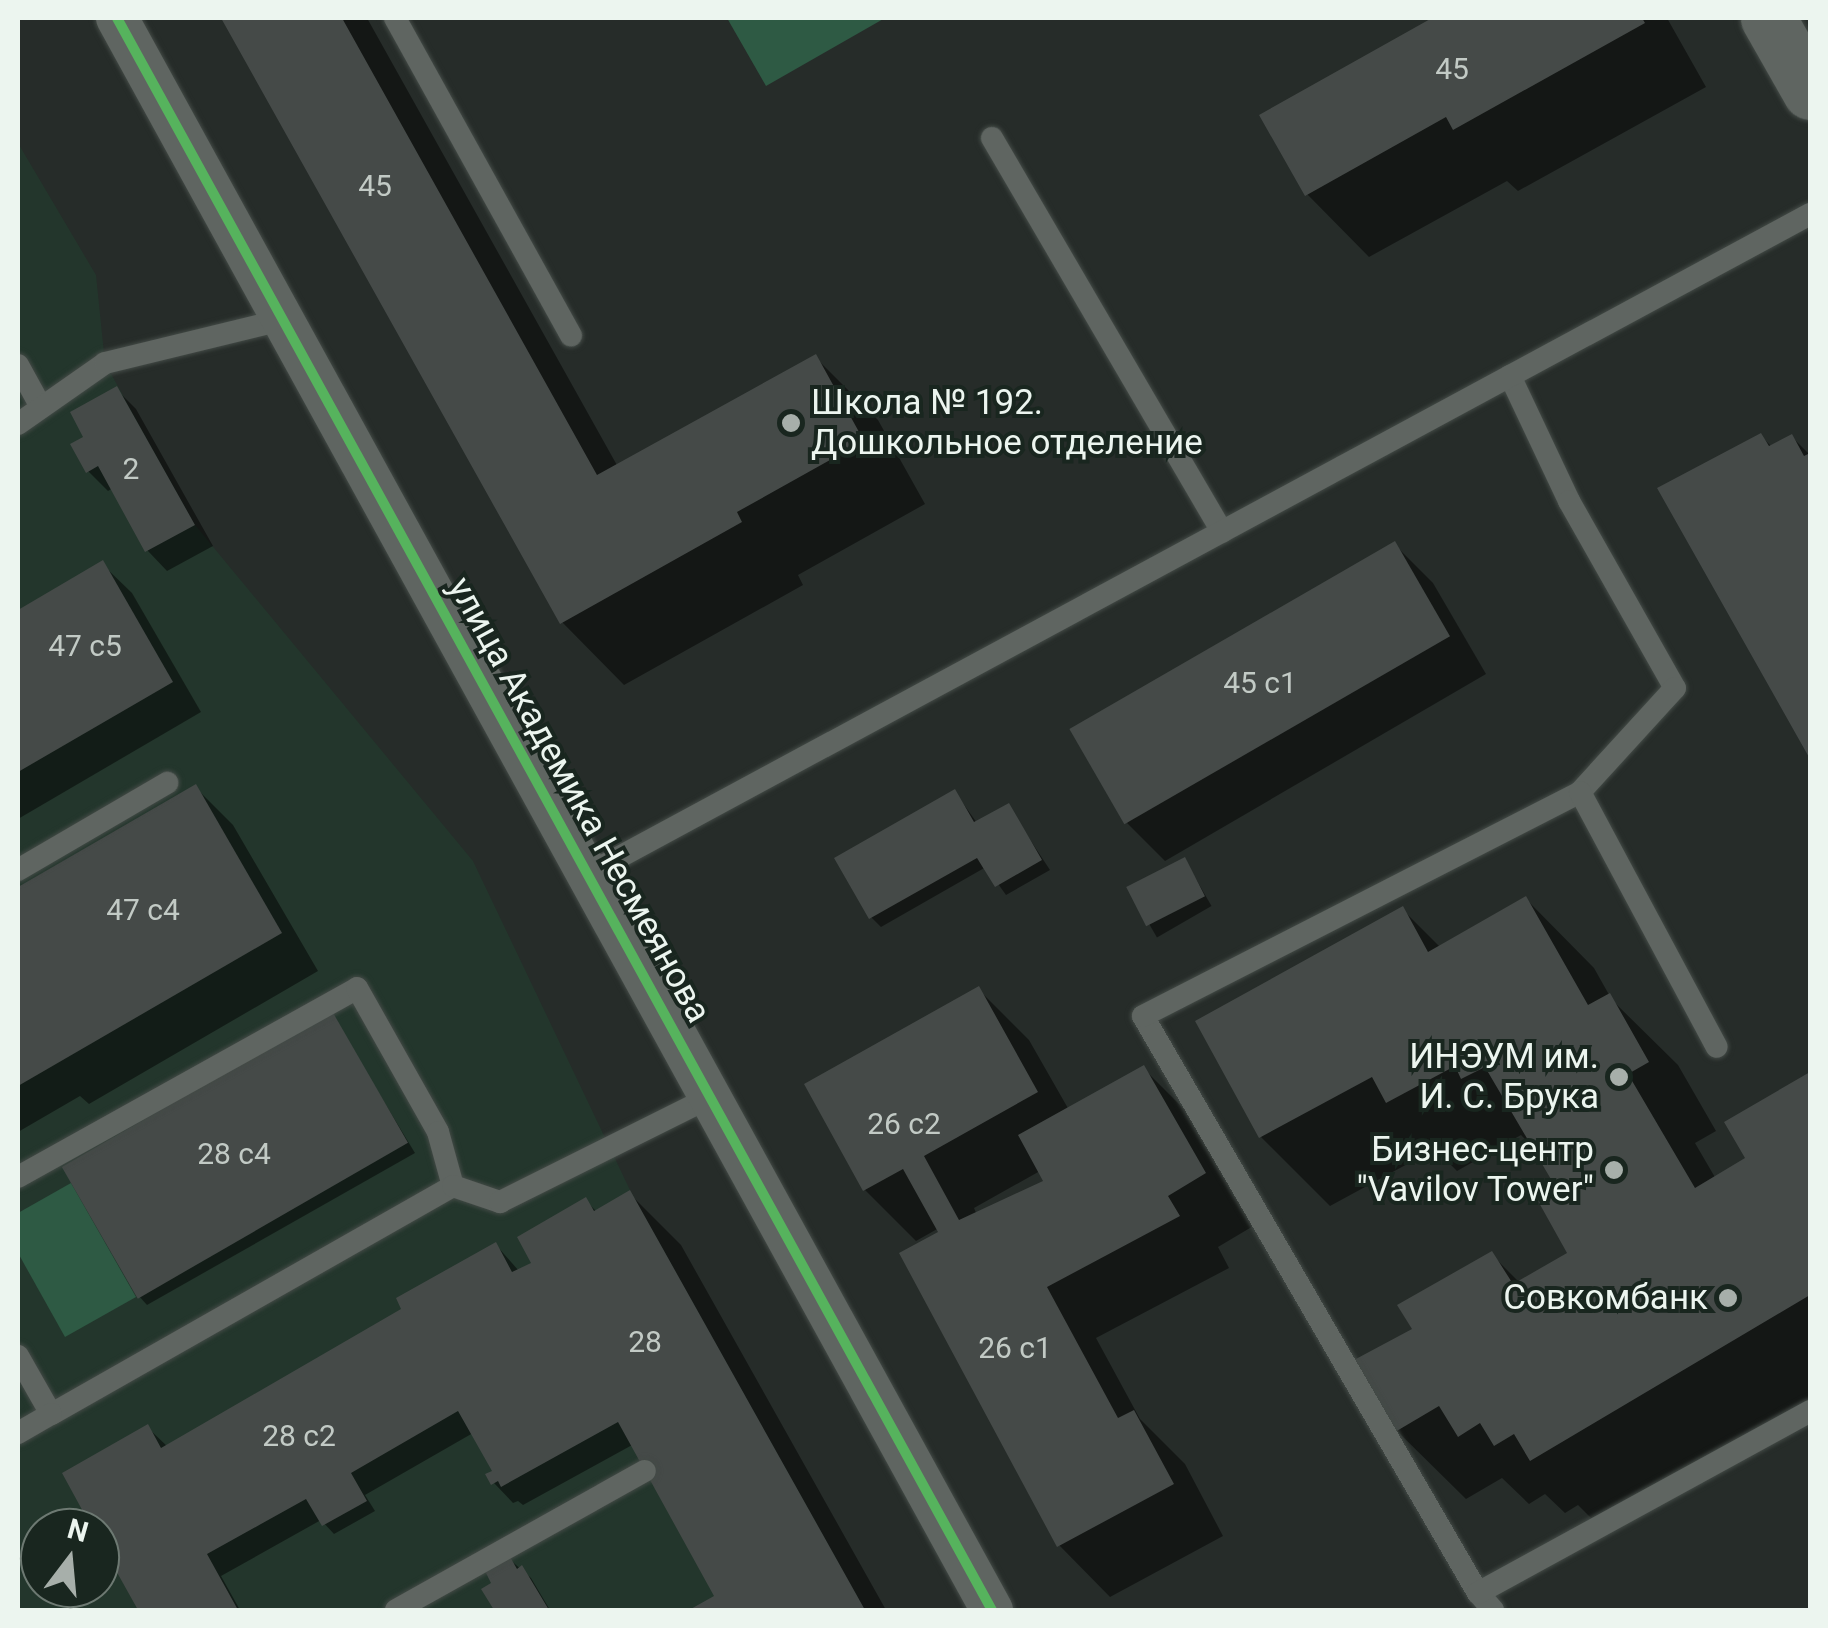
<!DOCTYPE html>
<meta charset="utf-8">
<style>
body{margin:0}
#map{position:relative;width:1828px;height:1628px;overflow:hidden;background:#262c29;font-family:Roboto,sans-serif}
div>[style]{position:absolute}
.built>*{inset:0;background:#23362c}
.green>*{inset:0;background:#2e5a44}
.shadow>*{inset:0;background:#0007;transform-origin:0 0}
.building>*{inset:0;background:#454a48;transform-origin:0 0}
.roads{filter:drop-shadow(0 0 2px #434a46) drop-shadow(0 0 2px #434a46)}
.service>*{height:22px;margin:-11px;padding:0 11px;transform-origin:11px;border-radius:11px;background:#5f6561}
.minor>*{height:42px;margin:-21px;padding:0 21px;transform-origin:21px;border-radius:21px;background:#5f6561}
.tertiary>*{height:55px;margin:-27.5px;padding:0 27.5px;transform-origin:27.5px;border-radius:27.5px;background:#5f6561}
.cycleway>*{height:10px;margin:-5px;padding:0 5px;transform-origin:5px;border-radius:5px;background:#56b35d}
.dots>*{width:28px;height:28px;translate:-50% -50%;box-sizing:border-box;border:5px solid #19261f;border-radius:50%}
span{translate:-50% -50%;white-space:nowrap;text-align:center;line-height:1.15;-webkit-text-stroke:8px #19261f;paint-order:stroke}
.number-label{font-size:30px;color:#c2cac5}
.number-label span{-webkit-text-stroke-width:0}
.poi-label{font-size:35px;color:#ecf5ef}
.left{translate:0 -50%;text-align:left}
.right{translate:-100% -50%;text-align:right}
.street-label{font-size:35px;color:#ecf5ef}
.frame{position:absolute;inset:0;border:20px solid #ecf5ef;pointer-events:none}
.north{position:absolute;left:20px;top:1508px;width:100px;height:100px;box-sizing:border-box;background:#19261f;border:2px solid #6d7972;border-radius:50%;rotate:16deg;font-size:28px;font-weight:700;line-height:40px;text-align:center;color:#ecf5ef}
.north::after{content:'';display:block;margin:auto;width:35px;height:45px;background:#a7afaa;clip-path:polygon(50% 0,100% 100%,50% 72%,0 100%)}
</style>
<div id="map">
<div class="built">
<div style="clip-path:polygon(evenodd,18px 143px,96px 275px,105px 363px,195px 525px,473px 861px,630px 1190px,865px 1610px,18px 1610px,18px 143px,40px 1528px,100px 1528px,100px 1588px,40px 1588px,40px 1528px)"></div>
</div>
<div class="green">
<div style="clip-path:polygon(727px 18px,885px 18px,766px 86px)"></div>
<div style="clip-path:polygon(71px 1183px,136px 1297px,65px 1337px,18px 1253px,18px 1213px)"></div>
</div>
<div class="shadow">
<div style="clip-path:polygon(224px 18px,367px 18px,618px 467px,815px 357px,878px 420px,925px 504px,798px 575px,803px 585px,624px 685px,562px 622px)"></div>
<div style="clip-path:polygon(1437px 18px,1667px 18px,1706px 87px,1518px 191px,1507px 181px,1369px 257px,1307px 194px,1262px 116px)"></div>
<div style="clip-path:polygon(116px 389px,136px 409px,213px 546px,167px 571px,148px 551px,113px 488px,108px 491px,88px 471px,87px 438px)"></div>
<div style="clip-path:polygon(1761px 436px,1772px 447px,1792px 437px,1810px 455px,1810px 754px,1661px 489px)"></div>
<div style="clip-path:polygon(1395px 545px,1433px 583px,1486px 674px,1165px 861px,1127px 823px)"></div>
<div style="clip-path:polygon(102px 564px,132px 593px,201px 712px,18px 819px,18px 613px)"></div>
<div style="clip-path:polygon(195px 787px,233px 825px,318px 971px,89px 1104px,80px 1096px,18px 1132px,18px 889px)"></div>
<div style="clip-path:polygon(955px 792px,977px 823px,1008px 806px,1050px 870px,1006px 895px,986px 867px,881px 927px,871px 917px)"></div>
<div style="left:1185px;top:860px;width:53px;height:63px;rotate:60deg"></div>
<div style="clip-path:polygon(1526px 899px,1594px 968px,1612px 1000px,1678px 1065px,1716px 1131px,1695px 1143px,1716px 1179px,1748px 1159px,1728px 1123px,1810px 1075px,1810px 1404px,1601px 1528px,1578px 1505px,1565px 1513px,1545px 1494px,1529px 1504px,1502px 1478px,1466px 1499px,1397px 1431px,1415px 1330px,1491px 1254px,1520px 1283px,1570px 1254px,1555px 1182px,1532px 1146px,1521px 1135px,1457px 1171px,1435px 1149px,1330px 1206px,1261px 1137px,1403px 910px,1441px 948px)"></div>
<div style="clip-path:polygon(evenodd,978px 989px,1029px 1040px,1069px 1110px,1143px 1068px,1194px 1119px,1255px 1225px,1218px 1247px,1229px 1268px,1096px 1338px,1140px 1419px,1185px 1464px,1223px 1536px,1110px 1597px,1059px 1545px,939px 1228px,916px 1241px,865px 1190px,978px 989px,1040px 1171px,1046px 1182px,977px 1215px,974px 1208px,1040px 1171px)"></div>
<div style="clip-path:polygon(331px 1014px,415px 1153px,147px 1305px,138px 1295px)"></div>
<div style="clip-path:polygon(630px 1194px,681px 1245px,886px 1610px,694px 1610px,718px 1597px,634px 1444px,523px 1505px,518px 1501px,513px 1503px,494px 1483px,495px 1471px,473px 1433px,365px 1495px,375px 1511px,334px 1534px,321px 1520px,221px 1576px,240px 1610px,141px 1610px,100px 1537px,100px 1528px,95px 1528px,147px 1427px,168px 1447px,405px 1310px,496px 1245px,519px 1271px,534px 1264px,586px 1201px,597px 1212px)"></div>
<div style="clip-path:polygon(508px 1558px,531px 1578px,550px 1610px,497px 1610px,485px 1590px,494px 1584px)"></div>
</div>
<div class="building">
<div style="clip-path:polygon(221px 18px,342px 18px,597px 475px,816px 354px,864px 441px,737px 512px,742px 522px,560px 624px)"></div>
<div style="clip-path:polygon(1432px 18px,1642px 18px,1645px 23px,1453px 130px,1446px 117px,1305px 196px,1259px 115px)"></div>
<div style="clip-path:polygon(117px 386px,195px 525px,145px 552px,98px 466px,86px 473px,70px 444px,83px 437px,70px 412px)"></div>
<div style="clip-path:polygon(1761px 433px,1769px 446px,1792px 434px,1804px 456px,1810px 453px,1810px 759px,1657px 488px)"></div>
<div style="left:1395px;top:541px;width:110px;height:376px;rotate:60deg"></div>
<div style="clip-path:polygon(103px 560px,173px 682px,18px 772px,18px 610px)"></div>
<div style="clip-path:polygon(196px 784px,282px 933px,18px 1086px,18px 887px)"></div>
<div style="clip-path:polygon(955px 789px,974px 822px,1009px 803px,1042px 860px,995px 887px,977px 858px,869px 919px,834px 858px)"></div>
<div style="left:1185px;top:857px;width:44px;height:66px;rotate:63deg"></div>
<div style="clip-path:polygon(1526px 896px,1588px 1005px,1610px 993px,1649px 1062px,1628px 1074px,1695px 1188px,1745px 1158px,1724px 1122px,1810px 1072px,1810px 1295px,1530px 1461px,1514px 1434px,1494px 1446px,1480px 1423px,1458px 1437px,1439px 1406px,1395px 1432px,1354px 1360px,1412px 1329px,1397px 1305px,1492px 1251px,1513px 1284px,1567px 1253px,1533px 1192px,1552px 1181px,1485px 1067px,1461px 1079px,1455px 1066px,1386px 1103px,1372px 1077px,1259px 1138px,1195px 1021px,1403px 906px,1428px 952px)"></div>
<div style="clip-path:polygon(979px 986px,1038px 1092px,924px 1156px,959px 1220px,1043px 1181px,1018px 1135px,1144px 1065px,1206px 1173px,1168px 1196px,1180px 1216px,1047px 1287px,1118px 1418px,1134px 1410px,1174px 1484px,1057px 1547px,899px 1253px,938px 1232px,903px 1169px,863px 1191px,804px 1084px)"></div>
<div style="left:332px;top:1011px;width:152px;height:312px;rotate:60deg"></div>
<div style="clip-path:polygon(630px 1190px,865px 1610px,689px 1610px,714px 1596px,618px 1422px,501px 1487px,498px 1481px,491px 1485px,485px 1474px,492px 1471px,458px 1411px,351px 1473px,367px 1501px,322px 1526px,306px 1499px,207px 1554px,238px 1610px,138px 1610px,100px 1542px,100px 1528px,92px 1528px,62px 1473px,148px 1424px,161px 1448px,401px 1309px,396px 1298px,496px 1242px,512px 1272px,531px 1263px,517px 1237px,586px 1197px,594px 1211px)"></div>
<div style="clip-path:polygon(509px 1555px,517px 1569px,522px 1565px,549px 1610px,494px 1610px,481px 1589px,491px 1583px,484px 1569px)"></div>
</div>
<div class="roads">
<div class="service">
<div style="left:395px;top:18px;width:363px;rotate:61deg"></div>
<div style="left:992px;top:138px;width:456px;rotate:59.7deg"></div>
<div style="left:18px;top:365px;width:48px;rotate:61.3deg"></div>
<div style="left:1510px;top:376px;width:138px;rotate:64.7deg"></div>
<div style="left:1569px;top:501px;width:215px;rotate:60.5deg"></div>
<div style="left:1675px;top:688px;width:141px;rotate:132.4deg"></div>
<div style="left:18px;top:424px;width:106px;rotate:-35deg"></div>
<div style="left:105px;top:363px;width:185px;rotate:-13.7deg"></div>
<div style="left:18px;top:870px;width:173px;rotate:-30.3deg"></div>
<div style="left:588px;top:874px;width:1389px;rotate:-28.37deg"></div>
<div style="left:18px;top:1177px;width:388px;rotate:-29.1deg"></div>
<div style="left:357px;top:988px;width:165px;rotate:60.6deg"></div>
<div style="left:438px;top:1132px;width:56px;rotate:74.5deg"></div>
<div style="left:453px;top:1186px;width:462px;rotate:150.4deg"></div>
<div style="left:51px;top:1414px;width:67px;rotate:-119.6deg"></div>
<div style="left:453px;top:1186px;width:50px;rotate:18.8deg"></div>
<div style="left:500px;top:1202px;width:236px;rotate:-26.5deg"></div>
<div style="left:18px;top:1433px;width:38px;rotate:-30deg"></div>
<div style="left:1478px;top:1593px;width:667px;rotate:-120.14deg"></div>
<div style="left:1143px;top:1016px;width:491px;rotate:-27.1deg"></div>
<div style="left:1580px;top:792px;width:289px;rotate:61.8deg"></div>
<div style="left:396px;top:1610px;width:285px;rotate:-29.2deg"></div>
<div style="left:1493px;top:1610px;width:23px;rotate:-131deg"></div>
<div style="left:1478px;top:1593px;width:379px;rotate:-28.7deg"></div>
</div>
<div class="minor">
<div style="left:117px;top:18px;width:1817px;rotate:61.21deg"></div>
</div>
<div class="tertiary">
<div style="left:1768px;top:18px;width:85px;rotate:60.4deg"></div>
</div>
</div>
<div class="cycleway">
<div style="left:117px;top:18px;width:1817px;rotate:61.21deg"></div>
</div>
<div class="dots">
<div style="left:791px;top:423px;background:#a7afaa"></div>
<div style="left:1619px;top:1077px;background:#a7afaa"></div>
<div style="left:1614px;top:1170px;background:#a7afaa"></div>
<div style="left:1728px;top:1298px;background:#a7afaa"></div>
</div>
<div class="number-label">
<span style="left:1452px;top:69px">45</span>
<span style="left:375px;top:186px">45</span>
<span style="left:131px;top:469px">2</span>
<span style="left:85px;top:646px">47 с5</span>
<span style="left:1260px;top:683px">45 с1</span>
<span style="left:143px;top:910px">47 с4</span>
<span style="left:904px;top:1124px">26 с2</span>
<span style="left:234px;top:1154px">28 с4</span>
<span style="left:645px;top:1342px">28</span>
<span style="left:1015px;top:1348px">26 с1</span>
<span style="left:299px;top:1436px">28 с2</span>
</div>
<div class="poi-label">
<span class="left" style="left:811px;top:423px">Школа № 192.<br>Дошкольное отделение</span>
<span class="right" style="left:1599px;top:1077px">ИНЭУМ им.<br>И. С. Брука</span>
<span class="right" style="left:1594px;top:1170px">Бизнес-центр<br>"Vavilov Tower"</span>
<span class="right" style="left:1708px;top:1298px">Совкомбанк</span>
</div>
<div class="street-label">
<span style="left:579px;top:800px;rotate:61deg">улица Академика Несмеянова</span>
</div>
<div class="frame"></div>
<div class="north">N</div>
</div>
